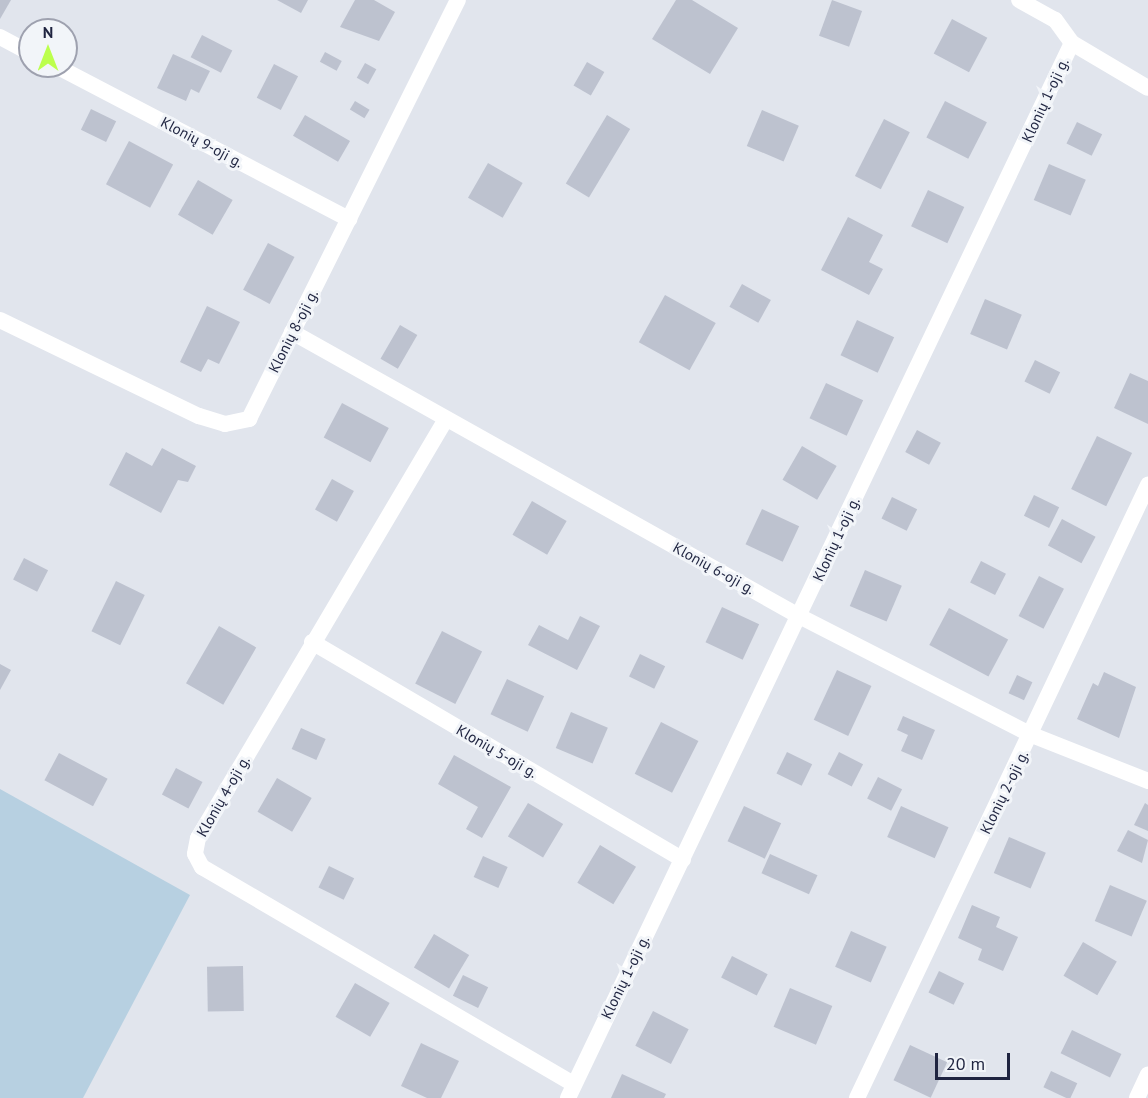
<!DOCTYPE html>
<meta charset="utf-8">
<style>
body{margin:0}
#map{position:relative;width:1148px;height:1098px;overflow:hidden;background:#e1e5ed;font-family:"PT Sans",sans-serif}
div>[style]{position:absolute}
.green>*{inset:0;background:#b7d0e1}
.building>*{inset:0;background:#bdc2cf;transform-origin:0 0}
.minor>*{height:16px;margin:-8px;padding:0 8px;transform-origin:8px;border-radius:8px;background:#fff}
span{translate:-50% -50%;white-space:nowrap;text-align:center;line-height:1.15;-webkit-text-stroke:6px #f2f5f9;paint-order:stroke}
.street-label{font-size:15px;color:#1f2440}
.north{position:absolute;left:18px;top:18px;width:60px;height:60px;box-sizing:border-box;background:#f2f5f9;border:2px solid #9ea1af;border-radius:50%;rotate:0deg;font-size:16px;font-weight:700;line-height:24px;text-align:center;color:#1f2440}
.north::after{content:'';display:block;margin:auto;width:21px;height:27px;background:#bcff4d;clip-path:polygon(50% 0,100% 100%,50% 72%,0 100%)}
.scale{position:absolute;left:935px;top:1053px;width:75px;height:27px;box-sizing:border-box;border:3px solid #1f2440;border-top:0;padding-left:8px;font-size:18px;line-height:21px;white-space:nowrap;color:#1f2440;-webkit-text-stroke:4px #f2f5f9;paint-order:stroke}
</style>
<div id="map">
<div class="green">
<div style="clip-path:polygon(0 789px,190px 895px,83px 1098px,0 1098px)"></div>
</div>
<div class="building">
<div style="clip-path:polygon(0 0,11px 0,0 19px)"></div>
<div style="clip-path:polygon(277px 0,308px 0,301px 13px)"></div>
<div style="clip-path:polygon(355px 0,374px 0,395px 12px,379px 41px,340px 27px)"></div>
<div style="clip-path:polygon(676px 0,692px 0,738px 28px,710px 74px,652px 39px)"></div>
<div style="left:832px;top:0;width:32px;height:38px;rotate:20deg"></div>
<div style="left:952px;top:19px;width:40px;height:39px;rotate:28deg"></div>
<div style="left:202px;top:35px;width:34px;height:25px;rotate:27deg"></div>
<div style="left:325px;top:52px;width:19px;height:11px;rotate:28deg"></div>
<div style="clip-path:polygon(173px 54px,210px 71px,199px 93px,191px 89px,186px 101px,157px 88px)"></div>
<div style="left:587px;top:62px;width:20px;height:27px;rotate:30deg"></div>
<div style="left:365px;top:63px;width:13px;height:17px;rotate:29deg"></div>
<div style="left:274px;top:64px;width:27px;height:38px;rotate:27deg"></div>
<div style="left:355px;top:101px;width:17px;height:10px;rotate:31deg"></div>
<div style="left:945px;top:101px;width:47px;height:41px;rotate:27deg"></div>
<div style="left:91px;top:109px;width:28px;height:23px;rotate:26deg"></div>
<div style="left:762px;top:110px;width:40px;height:39px;rotate:23deg"></div>
<div style="left:305px;top:115px;width:52px;height:24px;rotate:30deg"></div>
<div style="left:607px;top:115px;width:27px;height:80px;rotate:31deg"></div>
<div style="left:884px;top:119px;width:29px;height:64px;rotate:27deg"></div>
<div style="left:1077px;top:122px;width:28px;height:24px;rotate:26deg"></div>
<div style="left:129px;top:141px;width:50px;height:49px;rotate:28deg"></div>
<div style="left:488px;top:163px;width:40px;height:40px;rotate:30deg"></div>
<div style="left:1049px;top:164px;width:40px;height:39px;rotate:23deg"></div>
<div style="left:198px;top:180px;width:40px;height:40px;rotate:30deg"></div>
<div style="left:928px;top:190px;width:40px;height:40px;rotate:25deg"></div>
<div style="clip-path:polygon(848px 217px,883px 235px,869px 262px,883px 269px,869px 295px,821px 270px)"></div>
<div style="left:268px;top:243px;width:30px;height:53px;rotate:28deg"></div>
<div style="left:742px;top:284px;width:33px;height:26px;rotate:29deg"></div>
<div style="left:665px;top:295px;width:58px;height:54px;rotate:29deg"></div>
<div style="left:985px;top:299px;width:40px;height:38px;rotate:23deg"></div>
<div style="clip-path:polygon(207px 306px,240px 322px,219px 364px,208px 359px,201px 372px,180px 362px)"></div>
<div style="left:857px;top:320px;width:41px;height:39px;rotate:25deg"></div>
<div style="left:400px;top:325px;width:20px;height:39px;rotate:30deg"></div>
<div style="left:1035px;top:360px;width:28px;height:24px;rotate:26deg"></div>
<div style="clip-path:polygon(1130px 373px,1148px 381px,1148px 424px,1114px 408px)"></div>
<div style="left:826px;top:383px;width:41px;height:39px;rotate:25deg"></div>
<div style="left:342px;top:403px;width:53px;height:39px;rotate:28deg"></div>
<div style="left:917px;top:430px;width:27px;height:25px;rotate:28deg"></div>
<div style="left:1097px;top:436px;width:39px;height:59px;rotate:26deg"></div>
<div style="left:802px;top:446px;width:40px;height:39px;rotate:30deg"></div>
<div style="clip-path:polygon(162px 448px,196px 466px,188px 482px,178px 480px,161px 513px,109px 485px,126px 452px,152px 466px)"></div>
<div style="left:332px;top:479px;width:25px;height:35px;rotate:29deg"></div>
<div style="left:1034px;top:495px;width:28px;height:23px;rotate:26deg"></div>
<div style="left:892px;top:497px;width:28px;height:24px;rotate:26deg"></div>
<div style="left:532px;top:501px;width:40px;height:39px;rotate:30deg"></div>
<div style="left:762px;top:509px;width:41px;height:39px;rotate:25deg"></div>
<div style="left:1062px;top:519px;width:38px;height:30px;rotate:28deg"></div>
<div style="left:24px;top:558px;width:27px;height:24px;rotate:27deg"></div>
<div style="left:981px;top:561px;width:28px;height:24px;rotate:27deg"></div>
<div style="left:865px;top:570px;width:40px;height:39px;rotate:23deg"></div>
<div style="left:1039px;top:576px;width:28px;height:45px;rotate:27deg"></div>
<div style="left:116px;top:581px;width:32px;height:56px;rotate:26deg"></div>
<div style="left:722px;top:607px;width:41px;height:39px;rotate:25deg"></div>
<div style="left:949px;top:608px;width:67px;height:42px;rotate:28deg"></div>
<div style="clip-path:polygon(580px 616px,600px 626px,577px 670px,528px 645px,539px 625px,568px 640px)"></div>
<div style="left:219px;top:626px;width:43px;height:66px;rotate:30deg"></div>
<div style="left:442px;top:631px;width:45px;height:59px;rotate:27deg"></div>
<div style="left:640px;top:654px;width:28px;height:25px;rotate:26deg"></div>
<div style="clip-path:polygon(0 664px,11px 670px,0 690px)"></div>
<div style="left:837px;top:670px;width:38px;height:55px;rotate:25deg"></div>
<div style="clip-path:polygon(1104px 672px,1136px 687px,1119px 738px,1077px 719px,1093px 683px,1098px 686px)"></div>
<div style="left:1017px;top:675px;width:17px;height:20px;rotate:25deg"></div>
<div style="left:507px;top:679px;width:41px;height:39px;rotate:25deg"></div>
<div style="left:571px;top:712px;width:40px;height:39px;rotate:23deg"></div>
<div style="clip-path:polygon(903px 716px,935px 730px,922px 760px,901px 751px,908px 735px,897px 730px)"></div>
<div style="left:661px;top:722px;width:42px;height:58px;rotate:27deg"></div>
<div style="left:301px;top:728px;width:27px;height:23px;rotate:24deg"></div>
<div style="left:787px;top:752px;width:28px;height:24px;rotate:26deg"></div>
<div style="left:839px;top:752px;width:27px;height:25px;rotate:27deg"></div>
<div style="left:59px;top:753px;width:55px;height:31px;rotate:28deg"></div>
<div style="clip-path:polygon(454px 755px,511px 787px,482px 838px,466px 829px,478px 807px,438px 784px)"></div>
<div style="left:176px;top:768px;width:30px;height:30px;rotate:28deg"></div>
<div style="left:878px;top:777px;width:27px;height:24px;rotate:27deg"></div>
<div style="left:277px;top:778px;width:40px;height:39px;rotate:30deg"></div>
<div style="left:528px;top:803px;width:41px;height:39px;rotate:31deg"></div>
<div style="clip-path:polygon(1145px 803px,1148px 805px,1148px 831px,1134px 825px)"></div>
<div style="left:744px;top:806px;width:41px;height:39px;rotate:25deg"></div>
<div style="left:901px;top:806px;width:52px;height:34px;rotate:24deg"></div>
<div style="clip-path:polygon(1128px 830px,1148px 840px,1142px 863px,1117px 851px)"></div>
<div style="left:1009px;top:837px;width:40px;height:39px;rotate:23deg"></div>
<div style="left:600px;top:845px;width:42px;height:44px;rotate:31deg"></div>
<div style="left:770px;top:854px;width:52px;height:21px;rotate:24deg"></div>
<div style="left:483px;top:856px;width:27px;height:23px;rotate:24deg"></div>
<div style="left:329px;top:866px;width:28px;height:24px;rotate:26deg"></div>
<div style="left:1110px;top:885px;width:40px;height:39px;rotate:23deg"></div>
<div style="clip-path:polygon(972px 905px,1000px 917px,996px 927px,1018px 937px,1003px 971px,978px 960px,982px 949px,958px 938px)"></div>
<div style="left:851px;top:931px;width:39px;height:39px;rotate:24deg"></div>
<div style="left:434px;top:934px;width:41px;height:39px;rotate:31deg"></div>
<div style="left:1083px;top:942px;width:39px;height:39px;rotate:30deg"></div>
<div style="left:732px;top:956px;width:40px;height:24px;rotate:27deg"></div>
<div style="left:243px;top:966px;width:45px;height:36px;rotate:89deg"></div>
<div style="left:939px;top:971px;width:28px;height:24px;rotate:26deg"></div>
<div style="left:463px;top:975px;width:28px;height:23px;rotate:26deg"></div>
<div style="left:355px;top:983px;width:40px;height:39px;rotate:30deg"></div>
<div style="left:790px;top:988px;width:46px;height:42px;rotate:23deg"></div>
<div style="left:653px;top:1011px;width:40px;height:39px;rotate:27deg"></div>
<div style="left:1072px;top:1030px;width:55px;height:26px;rotate:26deg"></div>
<div style="clip-path:polygon(421px 1043px,459px 1061px,441px 1098px,427px 1098px,401px 1086px)"></div>
<div style="left:910px;top:1045px;width:41px;height:39px;rotate:25deg"></div>
<div style="left:1051px;top:1071px;width:29px;height:18px;rotate:25deg"></div>
<div style="clip-path:polygon(622px 1074px,666px 1094px,664px 1098px,611px 1098px)"></div>
</div>
<div class="minor">
<div style="left:0;top:37px;width:34px;rotate:28deg"></div>
<div style="left:1072px;top:43px;width:88px;rotate:30.6deg"></div>
<div style="left:56px;top:66px;width:331px;rotate:27.6deg"></div>
<div style="left:0;top:320px;width:221px;rotate:25.8deg"></div>
<div style="left:199px;top:416px;width:27px;rotate:17deg"></div>
<div style="left:225px;top:424px;width:25px;rotate:-12deg"></div>
<div style="left:249px;top:419px;width:468px;rotate:-63.5deg"></div>
<div style="left:292px;top:332px;width:581px;rotate:29.26deg"></div>
<div style="left:799px;top:616px;width:262px;rotate:27.1deg"></div>
<div style="left:1032px;top:735px;width:125px;rotate:21.6deg"></div>
<div style="left:446px;top:419px;width:487px;rotate:120.6deg"></div>
<div style="left:198px;top:838px;width:16px;rotate:101deg"></div>
<div style="left:195px;top:854px;width:15px;rotate:62deg"></div>
<div style="left:202px;top:867px;width:430px;rotate:30.3deg"></div>
<div style="left:312px;top:642px;width:430px;rotate:30.4deg"></div>
<div style="left:568px;top:1098px;width:1169px;rotate:-64.47deg"></div>
<div style="left:1072px;top:43px;width:29px;rotate:-126deg"></div>
<div style="left:1055px;top:20px;width:41px;rotate:-150.9deg"></div>
<div style="left:857px;top:1098px;width:679px;rotate:-64.61deg"></div>
<div style="left:1137px;top:1098px;width:26px;rotate:-65deg"></div>
</div>
<div class="street-label">
<span style="left:1045px;top:100px;rotate:-65deg">Klonių 1-oji g.</span>
<span style="left:202px;top:142px;rotate:28deg">Klonių 9-oji g.</span>
<span style="left:293px;top:331px;rotate:-63deg">Klonių 8-oji g.</span>
<span style="left:836px;top:539px;rotate:-65deg">Klonių 1-oji g.</span>
<span style="left:714px;top:568px;rotate:29deg">Klonių 6-oji g.</span>
<span style="left:497px;top:751px;rotate:30deg">Klonių 5-oji g.</span>
<span style="left:1004px;top:792px;rotate:-64deg">Klonių 2-oji g.</span>
<span style="left:223px;top:796px;rotate:-60deg">Klonių 4-oji g.</span>
<span style="left:625px;top:977px;rotate:-64deg">Klonių 1-oji g.</span>
</div>
<div class="north">N</div>
<div class="scale">20 m</div>
</div>
